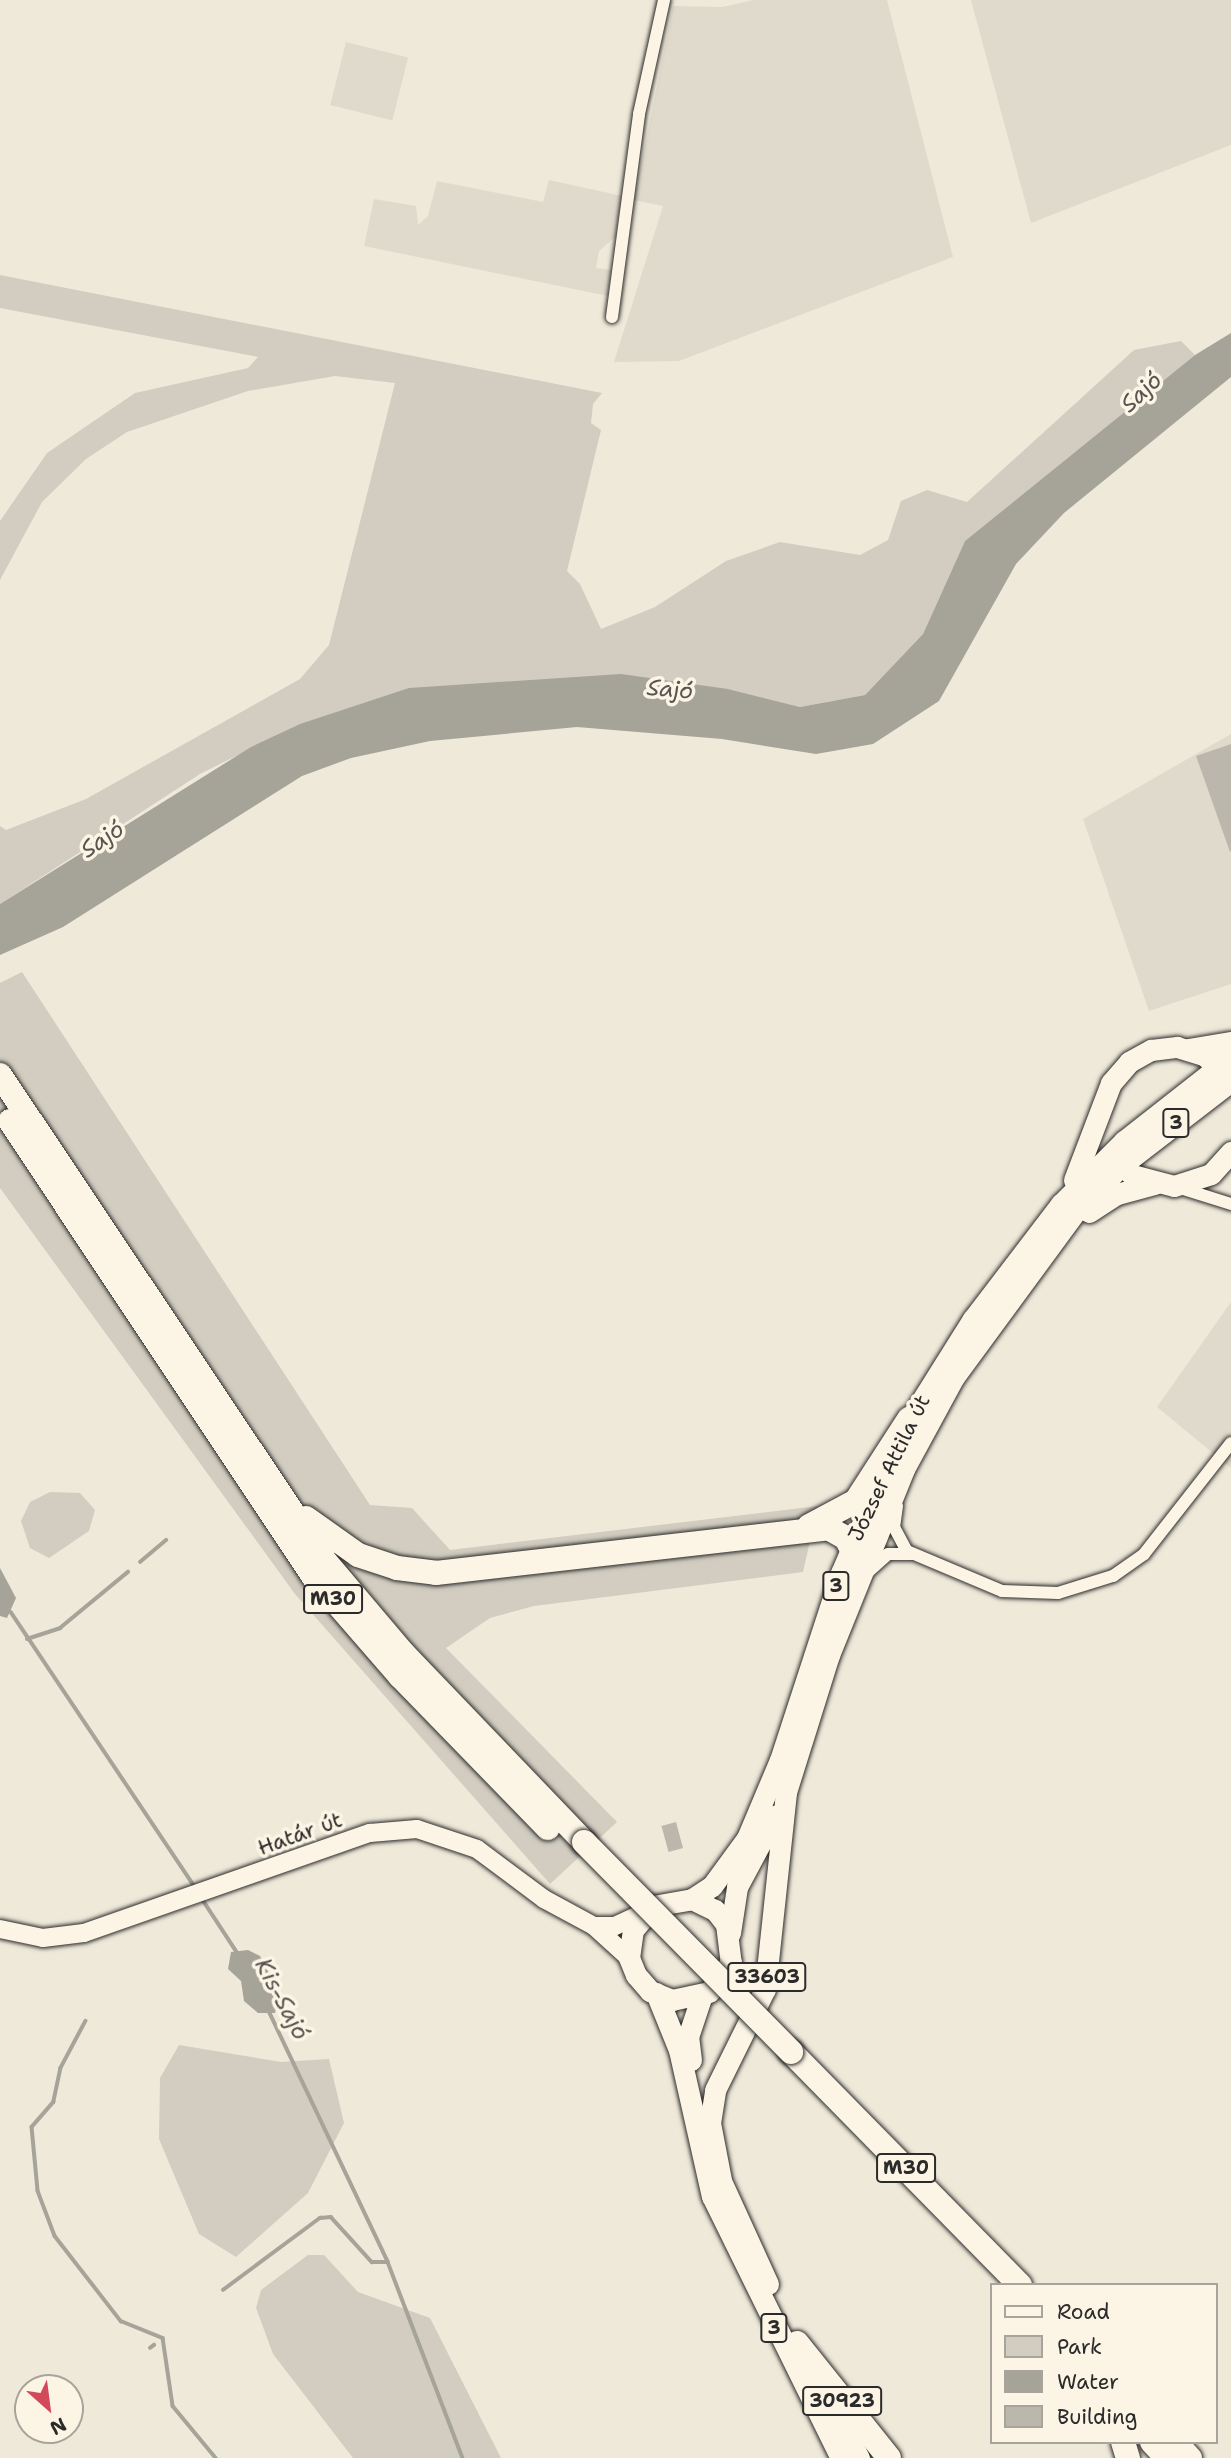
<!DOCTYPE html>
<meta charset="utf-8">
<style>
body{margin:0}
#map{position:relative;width:1231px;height:2458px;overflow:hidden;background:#efe9da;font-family:"Shantell Sans",sans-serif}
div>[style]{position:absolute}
.built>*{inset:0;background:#e0dacc;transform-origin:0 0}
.green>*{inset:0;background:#d2cdc0}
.water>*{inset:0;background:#a6a399}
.stream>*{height:3.5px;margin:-1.75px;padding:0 1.75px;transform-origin:1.75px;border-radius:1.75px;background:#a6a399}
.building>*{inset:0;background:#bcb7ac;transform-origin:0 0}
.roads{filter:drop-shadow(0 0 2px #2b2b2b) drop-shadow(0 0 2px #2b2b2b)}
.minor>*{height:12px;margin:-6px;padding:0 6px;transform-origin:6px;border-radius:6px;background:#fcf5e5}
.secondary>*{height:18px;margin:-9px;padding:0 9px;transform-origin:9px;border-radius:9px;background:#fcf5e5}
.primary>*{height:21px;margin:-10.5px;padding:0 10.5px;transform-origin:10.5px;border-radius:10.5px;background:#fcf5e5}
.motorway>*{height:24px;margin:-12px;padding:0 12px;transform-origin:12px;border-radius:12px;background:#fcf5e5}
.bridges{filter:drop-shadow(0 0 2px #2b2b2b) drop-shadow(0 0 2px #2b2b2b)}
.motorway-bridge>*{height:24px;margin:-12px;padding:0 12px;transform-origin:12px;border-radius:12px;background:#fcf5e5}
span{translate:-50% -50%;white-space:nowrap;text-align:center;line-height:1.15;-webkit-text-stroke:7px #fcf5e5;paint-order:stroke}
.shield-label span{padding:2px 5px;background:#fcf5e5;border:2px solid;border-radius:5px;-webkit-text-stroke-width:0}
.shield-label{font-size:19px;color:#2b2b2b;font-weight:700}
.street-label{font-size:21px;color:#2b2b2b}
.water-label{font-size:23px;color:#565552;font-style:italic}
.legend{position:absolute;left:990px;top:2283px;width:228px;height:161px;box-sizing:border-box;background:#fcf5e5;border:2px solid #a8a49b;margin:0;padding:9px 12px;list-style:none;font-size:21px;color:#2b2b2b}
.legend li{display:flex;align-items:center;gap:14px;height:35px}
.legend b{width:35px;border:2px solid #a8a49b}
.north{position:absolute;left:14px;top:2374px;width:70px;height:70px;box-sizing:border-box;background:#fcf5e5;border:2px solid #a8a49b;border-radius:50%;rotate:152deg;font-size:19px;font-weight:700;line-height:28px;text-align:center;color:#2b2b2b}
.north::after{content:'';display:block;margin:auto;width:24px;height:32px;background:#d1495b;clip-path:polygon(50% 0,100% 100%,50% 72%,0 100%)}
</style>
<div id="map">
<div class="built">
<div style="clip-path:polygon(753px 0,887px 0,953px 257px,679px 361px,614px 362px,663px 206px,634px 200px,673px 6px,723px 7px)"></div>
<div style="clip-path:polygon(971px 0,1231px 0,1231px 145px,1031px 223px)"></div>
<div style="left:346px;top:42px;width:64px;height:65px;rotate:14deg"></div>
<div style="clip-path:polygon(549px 180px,622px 196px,615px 237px,599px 251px,596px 268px,612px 270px,608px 296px,364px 246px,374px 199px,416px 206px,418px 225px,428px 216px,437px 181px,543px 202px)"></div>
<div style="clip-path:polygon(1231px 734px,1231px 984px,1149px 1011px,1083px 819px)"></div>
<div style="clip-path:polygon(1231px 1302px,1231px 1468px,1157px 1407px)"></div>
</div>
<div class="green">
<div style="clip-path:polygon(0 275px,602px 393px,593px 404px,591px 423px,601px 430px,567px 571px,580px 584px,601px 629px,655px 607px,726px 561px,780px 542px,860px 555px,888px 540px,901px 501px,927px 490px,967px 502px,1134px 350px,1181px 341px,1195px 355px,965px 541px,923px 634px,865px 695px,800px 707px,728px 689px,300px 724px,200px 774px,0 904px,0 826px,6px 830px,86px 799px,300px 679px,329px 645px,395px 383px,335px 376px,248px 391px,127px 432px,86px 459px,42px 502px,0 580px,0 521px,47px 453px,135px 393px,248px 368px,258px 357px,0 308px)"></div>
<div style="clip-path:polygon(22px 972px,370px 1505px,412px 1508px,450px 1550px,818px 1506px,803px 1572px,534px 1606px,490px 1618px,446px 1648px,617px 1822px,550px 1884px,295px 1594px,0 1188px,0 983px)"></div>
<div style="clip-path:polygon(50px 1492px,80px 1493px,95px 1510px,89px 1531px,49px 1558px,30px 1548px,21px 1521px,30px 1502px)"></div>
<div style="clip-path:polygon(179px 2045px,281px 2062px,329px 2059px,344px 2123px,308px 2193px,236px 2257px,199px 2234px,159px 2139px,160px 2078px)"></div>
<div style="clip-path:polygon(308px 2255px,324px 2255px,358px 2292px,430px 2318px,501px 2458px,353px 2458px,273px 2354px,256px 2308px,261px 2290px)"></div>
</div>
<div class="water">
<div style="clip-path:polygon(1231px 333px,1231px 377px,1064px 513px,1016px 564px,939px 701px,873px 744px,816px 754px,722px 739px,577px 727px,430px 741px,351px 758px,302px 776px,63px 927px,0 955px,0 904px,251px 747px,300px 724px,409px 688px,621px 674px,728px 689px,800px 707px,865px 695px,923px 634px,965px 541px,1195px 355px)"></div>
<div style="clip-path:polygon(0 1568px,16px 1598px,7px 1618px,0 1616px)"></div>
<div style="clip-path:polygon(248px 1950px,260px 1956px,272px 1979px,279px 1996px,275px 2013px,258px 2013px,244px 2001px,241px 1981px,228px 1969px,231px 1952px)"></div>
</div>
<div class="stream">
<div style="left:140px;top:1562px;width:34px;rotate:-40deg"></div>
<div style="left:11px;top:1612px;width:331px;rotate:56.2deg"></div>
<div style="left:27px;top:1639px;width:35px;rotate:-18deg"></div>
<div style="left:60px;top:1628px;width:88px;rotate:-39.5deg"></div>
<div style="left:201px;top:1897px;width:69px;rotate:56.8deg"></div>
<div style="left:269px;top:2011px;width:278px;rotate:64.6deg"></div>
<div style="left:388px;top:2262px;width:210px;rotate:69.1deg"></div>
<div style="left:86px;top:2021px;width:53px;rotate:118deg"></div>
<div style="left:61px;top:2068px;width:35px;rotate:102deg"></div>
<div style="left:54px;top:2102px;width:33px;rotate:131deg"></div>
<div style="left:32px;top:2127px;width:64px;rotate:84.6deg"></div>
<div style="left:38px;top:2191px;width:48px;rotate:69.3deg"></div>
<div style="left:55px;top:2236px;width:108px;rotate:52.2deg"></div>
<div style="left:121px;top:2321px;width:45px;rotate:22deg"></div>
<div style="left:223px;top:2290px;width:121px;rotate:-36.6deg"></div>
<div style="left:320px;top:2218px;width:11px;rotate:-5deg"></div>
<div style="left:331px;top:2217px;width:61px;rotate:47.7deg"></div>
<div style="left:372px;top:2262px;width:15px"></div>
<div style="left:163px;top:2338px;width:69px;rotate:81.6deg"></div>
<div style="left:173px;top:2406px;width:67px;rotate:50.4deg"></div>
<div style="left:150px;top:2348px;width:5px;rotate:-37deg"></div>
</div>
<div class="building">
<div style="clip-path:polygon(1231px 744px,1231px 851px,1230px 852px,1196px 756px)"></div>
<div style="left:676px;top:1822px;width:27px;height:15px;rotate:75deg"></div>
</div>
<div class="roads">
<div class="minor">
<div style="left:612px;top:317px;width:205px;rotate:-82.4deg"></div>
<div style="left:639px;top:114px;width:117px;rotate:-77.6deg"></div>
<div style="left:1177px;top:1187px;width:57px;rotate:17.5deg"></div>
<div style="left:897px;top:1506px;width:21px;rotate:98deg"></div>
<div style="left:894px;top:1527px;width:27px;rotate:62deg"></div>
<div style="left:907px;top:1551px;width:103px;rotate:22.8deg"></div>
<div style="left:1002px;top:1591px;width:56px;rotate:2deg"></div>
<div style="left:1058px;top:1593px;width:58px;rotate:-17.2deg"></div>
<div style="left:1113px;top:1576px;width:38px;rotate:-35deg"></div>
<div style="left:1144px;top:1554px;width:141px;rotate:-51.9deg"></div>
<div style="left:868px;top:1572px;width:27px;rotate:-42deg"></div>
<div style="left:888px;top:1554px;width:24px"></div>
</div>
<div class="secondary">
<div style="left:594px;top:1926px;width:21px"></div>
<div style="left:615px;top:1926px;width:35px;rotate:-25deg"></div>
<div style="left:0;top:1929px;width:44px;rotate:11.8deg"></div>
<div style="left:43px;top:1938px;width:41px;rotate:-7deg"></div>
<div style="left:84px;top:1933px;width:303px;rotate:-19.3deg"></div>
<div style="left:370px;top:1833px;width:47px;rotate:-4.9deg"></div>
<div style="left:417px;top:1829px;width:63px;rotate:18.4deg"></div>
<div style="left:477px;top:1849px;width:84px;rotate:36.7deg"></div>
<div style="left:544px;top:1899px;width:57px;rotate:28.4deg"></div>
<div style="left:594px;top:1926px;width:47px;rotate:42.4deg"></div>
</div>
<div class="primary">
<div style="left:1188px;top:1049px;width:44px;rotate:-9.2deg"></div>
<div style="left:1114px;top:1155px;width:27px;rotate:48deg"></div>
<div style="left:1132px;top:1175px;width:43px;rotate:14.7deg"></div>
<div style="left:1174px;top:1186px;width:39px;rotate:-18deg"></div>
<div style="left:1211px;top:1174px;width:30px;rotate:-48deg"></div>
<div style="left:1074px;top:1180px;width:104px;rotate:-69.1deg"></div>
<div style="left:1111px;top:1083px;width:28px;rotate:-49deg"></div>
<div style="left:1129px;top:1062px;width:25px;rotate:-29deg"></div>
<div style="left:1151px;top:1050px;width:26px;rotate:-7deg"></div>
<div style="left:1177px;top:1047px;width:28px;rotate:17deg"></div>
<div style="left:1204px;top:1055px;width:28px;rotate:42deg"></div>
<div style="left:1089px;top:1212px;width:33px;rotate:-33deg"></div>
<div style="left:1117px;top:1194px;width:39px;rotate:-15deg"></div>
<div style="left:902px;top:1432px;width:133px;rotate:-57.9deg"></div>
<div style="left:973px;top:1319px;width:145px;rotate:-52.6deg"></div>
<div style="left:1061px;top:1204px;width:89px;rotate:-45deg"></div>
<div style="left:1124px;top:1141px;width:136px;rotate:-38.1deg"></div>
<div style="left:692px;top:1899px;width:25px;rotate:26deg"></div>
<div style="left:715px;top:1910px;width:18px;rotate:52deg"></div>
<div style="left:726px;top:1924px;width:38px;rotate:83deg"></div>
<div style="left:731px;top:1962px;width:37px;rotate:126deg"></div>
<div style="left:709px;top:1992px;width:38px;rotate:168deg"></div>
<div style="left:672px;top:2000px;width:24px;rotate:-158deg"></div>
<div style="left:650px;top:1991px;width:21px;rotate:-131deg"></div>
<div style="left:636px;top:1975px;width:18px;rotate:-112deg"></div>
<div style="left:629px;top:1958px;width:28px;rotate:-82deg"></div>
<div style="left:633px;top:1930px;width:31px;rotate:-50deg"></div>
<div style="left:653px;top:1906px;width:40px;rotate:-10deg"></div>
<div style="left:692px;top:1899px;width:24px;rotate:-33deg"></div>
<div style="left:712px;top:1886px;width:59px;rotate:-53.9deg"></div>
<div style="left:747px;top:1838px;width:85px;rotate:-67.1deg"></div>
<div style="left:780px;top:1760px;width:197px;rotate:-71.9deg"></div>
<div style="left:841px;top:1573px;width:111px;rotate:-66.7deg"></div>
<div style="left:730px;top:1933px;width:47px;rotate:-81.3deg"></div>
<div style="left:737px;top:1887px;width:81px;rotate:-61.8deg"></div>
<div style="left:656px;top:1993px;width:61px;rotate:68deg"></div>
<div style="left:679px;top:2050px;width:150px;rotate:77.3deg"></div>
<div style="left:712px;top:2196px;width:292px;rotate:63.8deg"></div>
<div style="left:691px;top:2060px;width:23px;rotate:-97deg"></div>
<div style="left:688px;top:2037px;width:44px;rotate:-71.6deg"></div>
<div style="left:721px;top:2180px;width:58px;rotate:-100.9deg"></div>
<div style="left:710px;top:2123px;width:33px;rotate:-81deg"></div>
<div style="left:715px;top:2090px;width:113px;rotate:-63.7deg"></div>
<div style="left:765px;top:1989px;width:198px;rotate:-83.9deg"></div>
<div style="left:786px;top:1792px;width:144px;rotate:-72.6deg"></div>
<div style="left:829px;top:1655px;width:201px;rotate:-68deg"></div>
<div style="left:904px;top:1469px;width:105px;rotate:-61.5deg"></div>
<div style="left:954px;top:1377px;width:205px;rotate:-53.7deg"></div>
<div style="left:1075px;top:1212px;width:66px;rotate:-45deg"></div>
<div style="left:1122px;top:1165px;width:138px;rotate:-37.6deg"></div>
<div style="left:722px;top:2183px;width:111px;rotate:65.5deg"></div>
<div style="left:816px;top:2378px;width:91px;rotate:61.7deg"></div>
</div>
<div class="motorway">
<div style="left:0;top:1075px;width:585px;rotate:56.23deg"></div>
<div style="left:325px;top:1561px;width:121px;rotate:49.7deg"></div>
<div style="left:403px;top:1653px;width:262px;rotate:46.2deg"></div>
<div style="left:10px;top:1121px;width:547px;rotate:56.34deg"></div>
<div style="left:313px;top:1576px;width:133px;rotate:49deg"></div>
<div style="left:400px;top:1676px;width:212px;rotate:45.8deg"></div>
<div style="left:306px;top:1518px;width:64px;rotate:35.4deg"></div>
<div style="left:358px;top:1555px;width:41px;rotate:18.4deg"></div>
<div style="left:397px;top:1568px;width:39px;rotate:7deg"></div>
<div style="left:436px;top:1573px;width:395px;rotate:-6.5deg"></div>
<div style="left:828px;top:1528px;width:21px;rotate:29deg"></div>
<div style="left:846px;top:1538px;width:18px;rotate:63deg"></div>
<div style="left:854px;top:1554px;width:44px;rotate:95.2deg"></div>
<div style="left:809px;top:1526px;width:53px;rotate:-28deg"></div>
<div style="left:856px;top:1501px;width:98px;rotate:-57.1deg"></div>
<div style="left:791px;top:2052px;width:327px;rotate:45.5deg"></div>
<div style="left:797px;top:2343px;width:147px;rotate:51.3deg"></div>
<div style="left:1123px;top:2442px;width:17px;rotate:73deg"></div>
<div style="left:1152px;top:2442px;width:22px;rotate:47deg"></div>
<div style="left:1175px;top:2442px;width:22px;rotate:47deg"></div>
</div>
</div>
<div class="bridges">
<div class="motorway-bridge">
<div style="left:584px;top:1842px;width:295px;rotate:45.4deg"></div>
</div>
</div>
<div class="shield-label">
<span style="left:1176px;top:1123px">3</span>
<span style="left:836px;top:1586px">3</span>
<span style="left:333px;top:1599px">M30</span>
<span style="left:767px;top:1977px">33603</span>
<span style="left:906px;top:2168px">M30</span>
<span style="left:774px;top:2328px">3</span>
<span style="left:842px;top:2401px">30923</span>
</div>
<div class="street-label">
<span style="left:889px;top:1468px;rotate:-64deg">József Attila út</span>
<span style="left:300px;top:1834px;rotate:-20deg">Határ út</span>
</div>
<div class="water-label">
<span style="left:1141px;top:392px;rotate:-43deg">Sajó</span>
<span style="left:670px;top:689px;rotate:5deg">Sajó</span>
<span style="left:102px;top:839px;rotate:-34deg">Sajó</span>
<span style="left:282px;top:1999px;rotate:62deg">Kis-Sajó</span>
</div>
<ul class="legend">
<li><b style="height:9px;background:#fcf5e5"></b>Road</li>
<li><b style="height:19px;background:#d2cdc0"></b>Park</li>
<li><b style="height:19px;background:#a6a399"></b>Water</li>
<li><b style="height:19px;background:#bcb7ac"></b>Building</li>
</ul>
<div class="north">N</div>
</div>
